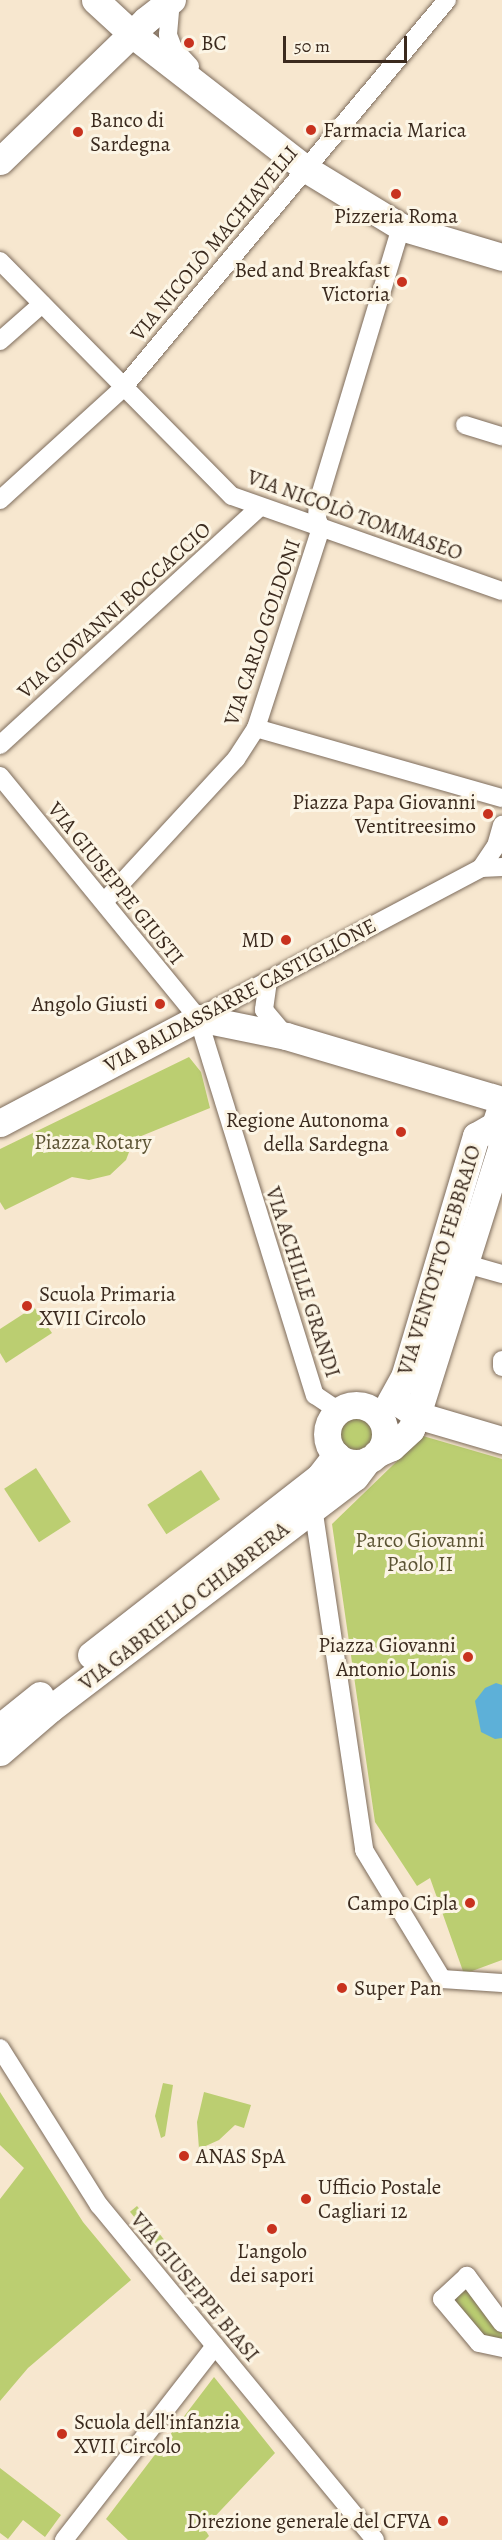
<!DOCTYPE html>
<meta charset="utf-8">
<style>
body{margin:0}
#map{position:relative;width:502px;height:2540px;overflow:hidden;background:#f7e7cf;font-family:Alegreya,serif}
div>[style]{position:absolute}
.green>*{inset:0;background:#bbce71;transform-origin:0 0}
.round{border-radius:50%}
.water>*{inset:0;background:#5db0d8}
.roads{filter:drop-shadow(0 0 2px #7d6c5c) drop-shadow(0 0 2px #7d6c5c)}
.street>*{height:18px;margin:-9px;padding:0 9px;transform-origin:9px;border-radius:9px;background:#fff}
.secondary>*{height:27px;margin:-13.5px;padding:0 13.5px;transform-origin:13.5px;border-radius:13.5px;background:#fff}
.secondary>.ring{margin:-13.5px;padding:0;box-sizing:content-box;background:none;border:27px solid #fff;border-radius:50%}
.dots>*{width:16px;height:16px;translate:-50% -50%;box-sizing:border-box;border:3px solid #fcf5e5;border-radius:50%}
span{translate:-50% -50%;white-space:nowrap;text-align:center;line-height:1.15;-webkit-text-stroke:6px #fcf5e5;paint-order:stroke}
.poi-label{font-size:21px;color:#3b2a1e}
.left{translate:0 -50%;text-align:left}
.right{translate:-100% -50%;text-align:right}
.street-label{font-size:21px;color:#3b2a1e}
.park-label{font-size:21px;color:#5b5333}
.scale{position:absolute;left:283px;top:36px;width:124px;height:27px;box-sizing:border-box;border:3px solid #3b2a1e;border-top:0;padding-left:8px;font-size:18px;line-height:21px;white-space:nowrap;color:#3b2a1e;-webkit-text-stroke:4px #fcf5e5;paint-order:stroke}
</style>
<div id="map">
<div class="green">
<div style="clip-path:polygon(189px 1057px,201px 1072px,210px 1108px,134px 1139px,126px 1160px,110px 1175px,89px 1180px,72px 1177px,5px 1210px,0 1202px,0 1149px)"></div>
<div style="clip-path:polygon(34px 1307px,52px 1333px,6px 1363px,0 1353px,0 1329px)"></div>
<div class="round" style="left:327px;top:1405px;width:56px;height:56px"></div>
<div style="clip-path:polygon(423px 1436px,502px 1459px,502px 1960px,464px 1974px,430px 1878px,417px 1886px,375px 1822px,332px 1524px)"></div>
<div style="left:36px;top:1468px;width:64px;height:38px;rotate:57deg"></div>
<div style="left:201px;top:1470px;width:35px;height:64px;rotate:57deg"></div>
<div style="clip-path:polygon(163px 2083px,173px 2085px,165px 2136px,161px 2138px,155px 2116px)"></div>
<div style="clip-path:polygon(0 2092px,83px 2222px,131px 2280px,28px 2368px,0 2401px,0 2199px,24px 2168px,0 2145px)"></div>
<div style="clip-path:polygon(204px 2092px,251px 2105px,244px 2128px,235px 2125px,219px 2140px,199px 2149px,197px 2122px)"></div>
<div style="left:137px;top:2206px;width:43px;height:9px;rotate:51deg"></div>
<div style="clip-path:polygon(467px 2288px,502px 2335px,502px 2339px,481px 2336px,451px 2301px)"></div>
<div style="clip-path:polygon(214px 2377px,275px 2453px,204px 2528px,209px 2536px,205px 2540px,128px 2540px,106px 2519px)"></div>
<div style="clip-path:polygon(0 2468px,61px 2515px,45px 2537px,23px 2520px,8px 2539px,0 2533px)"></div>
</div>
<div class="water">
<div style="clip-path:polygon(496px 1683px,502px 1685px,502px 1738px,495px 1739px,481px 1732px,475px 1701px,485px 1688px)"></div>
</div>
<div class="roads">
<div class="street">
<div style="left:171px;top:0;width:35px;rotate:95deg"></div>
<div style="left:168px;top:35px;width:14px;rotate:69deg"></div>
<div style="left:173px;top:48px;width:25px;rotate:47deg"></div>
<div style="left:0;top:261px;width:330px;rotate:45.4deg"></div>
<div style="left:232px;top:496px;width:286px;rotate:19.4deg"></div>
<div style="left:0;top:341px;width:56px;rotate:-41.4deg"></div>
<div style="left:465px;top:425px;width:39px;rotate:17deg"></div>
<div style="left:0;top:500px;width:165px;rotate:-42.3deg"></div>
<div style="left:122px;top:389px;width:507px;rotate:-50.12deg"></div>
<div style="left:256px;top:728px;width:256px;rotate:15.9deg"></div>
<div style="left:0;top:745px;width:351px;rotate:-42.5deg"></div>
<div style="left:0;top:776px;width:313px;rotate:50.7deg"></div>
<div style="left:481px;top:868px;width:27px;rotate:-56deg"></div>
<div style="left:496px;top:846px;width:22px;rotate:-74deg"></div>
<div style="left:104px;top:902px;width:195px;rotate:-47.3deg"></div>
<div style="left:236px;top:759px;width:37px;rotate:-57deg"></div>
<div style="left:256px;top:728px;width:210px;rotate:-72deg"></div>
<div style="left:321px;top:528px;width:10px;rotate:-114deg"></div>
<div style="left:317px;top:519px;width:17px;rotate:-87deg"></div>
<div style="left:318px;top:502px;width:287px;rotate:-73.2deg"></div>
<div style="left:268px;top:981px;width:29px;rotate:98deg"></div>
<div style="left:264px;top:1010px;width:34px;rotate:50deg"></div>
<div style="left:198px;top:1018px;width:395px;rotate:72.8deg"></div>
<div style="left:315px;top:1395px;width:29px;rotate:34deg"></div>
<div style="left:198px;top:1018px;width:320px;rotate:-27.9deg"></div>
<div style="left:481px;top:868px;width:21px;rotate:-3deg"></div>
<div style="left:456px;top:1261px;width:48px;rotate:15.8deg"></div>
<div style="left:502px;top:1360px;width:7px;rotate:90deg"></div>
<div style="left:313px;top:1507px;width:347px;rotate:81.5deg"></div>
<div style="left:364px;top:1850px;width:151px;rotate:58.8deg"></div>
<div style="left:442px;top:1979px;width:60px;rotate:3.8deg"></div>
<div style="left:0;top:2048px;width:186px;rotate:57.8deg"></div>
<div style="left:99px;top:2205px;width:434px;rotate:50.5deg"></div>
<div style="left:502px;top:2323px;width:59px;rotate:-126.7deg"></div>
<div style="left:467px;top:2276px;width:34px;rotate:137deg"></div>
<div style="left:442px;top:2299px;width:57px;rotate:49.9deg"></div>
<div style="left:479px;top:2343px;width:24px;rotate:12deg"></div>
<div style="left:64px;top:2540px;width:246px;rotate:-52.1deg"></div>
</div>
<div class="secondary">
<div style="left:95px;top:0;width:50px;rotate:42.6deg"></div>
<div style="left:132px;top:34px;width:220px;rotate:37.8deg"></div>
<div style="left:306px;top:169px;width:111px;rotate:31.4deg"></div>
<div style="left:401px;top:227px;width:105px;rotate:16.5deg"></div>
<div style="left:0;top:161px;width:203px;rotate:-44deg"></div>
<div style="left:146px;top:20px;width:33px;rotate:-38deg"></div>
<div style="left:0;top:1123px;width:224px;rotate:-27.9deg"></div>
<div style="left:198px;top:1018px;width:90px;rotate:11.6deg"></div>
<div style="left:286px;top:1036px;width:225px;rotate:16.5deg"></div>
<div style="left:390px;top:1402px;width:29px;rotate:-61deg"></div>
<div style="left:404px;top:1377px;width:252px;rotate:-73.4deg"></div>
<div style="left:476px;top:1136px;width:22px;rotate:-30deg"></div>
<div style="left:402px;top:1405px;width:18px;rotate:34deg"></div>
<div style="left:417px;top:1415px;width:89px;rotate:16.4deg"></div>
<div class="ring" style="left:327px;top:1405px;width:31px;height:31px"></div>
<div style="left:376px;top:1454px;width:17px;rotate:-24deg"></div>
<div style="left:392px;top:1447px;width:26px;rotate:-43deg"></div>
<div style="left:411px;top:1429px;width:15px;rotate:-67deg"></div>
<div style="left:417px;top:1415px;width:283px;rotate:-72.5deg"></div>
<div style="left:502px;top:1145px;width:21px;rotate:-109deg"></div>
<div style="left:495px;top:1125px;width:22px;rotate:-72deg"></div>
<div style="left:91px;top:1655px;width:289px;rotate:-38deg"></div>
<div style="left:319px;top:1477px;width:28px;rotate:-52deg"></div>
<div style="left:0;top:1727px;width:51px;rotate:-38.7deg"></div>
<div style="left:0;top:1752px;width:66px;rotate:-40.7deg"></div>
<div style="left:50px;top:1709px;width:383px;rotate:-37.3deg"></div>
<div style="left:355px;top:1477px;width:21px;rotate:-53deg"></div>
</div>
</div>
<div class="dots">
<div style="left:189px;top:43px;background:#c8321e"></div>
<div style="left:311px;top:130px;background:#c8321e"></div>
<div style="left:78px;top:132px;background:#c8321e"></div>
<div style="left:396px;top:194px;background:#c8321e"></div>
<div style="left:402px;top:282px;background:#c8321e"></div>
<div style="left:488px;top:814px;background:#c8321e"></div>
<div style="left:286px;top:940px;background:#c8321e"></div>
<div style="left:160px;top:1004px;background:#c8321e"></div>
<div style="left:401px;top:1132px;background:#c8321e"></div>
<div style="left:27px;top:1306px;background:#c8321e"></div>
<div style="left:468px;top:1657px;background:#c8321e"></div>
<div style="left:470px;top:1903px;background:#c8321e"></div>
<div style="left:342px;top:1988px;background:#c8321e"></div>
<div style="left:184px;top:2156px;background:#c8321e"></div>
<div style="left:306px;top:2199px;background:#c8321e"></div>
<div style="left:272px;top:2229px;background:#c8321e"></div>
<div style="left:62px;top:2434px;background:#c8321e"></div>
<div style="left:443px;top:2521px;background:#c8321e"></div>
</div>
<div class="poi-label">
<span class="left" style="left:201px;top:43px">BC</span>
<span class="left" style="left:90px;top:132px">Banco di<br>Sardegna</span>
<span class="left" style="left:323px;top:130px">Farmacia Marica</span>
<span style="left:396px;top:216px">Pizzeria Roma</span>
<span class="right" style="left:390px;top:282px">Bed and Breakfast<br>Victoria</span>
<span class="right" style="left:476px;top:814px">Piazza Papa Giovanni<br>Ventitreesimo</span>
<span class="right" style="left:274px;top:940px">MD</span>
<span class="right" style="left:148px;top:1004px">Angolo Giusti</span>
<span class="right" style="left:389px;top:1132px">Regione Autonoma<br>della Sardegna</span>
<span class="left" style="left:39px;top:1306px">Scuola Primaria<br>XVII Circolo</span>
<span class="right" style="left:456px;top:1657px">Piazza Giovanni<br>Antonio Lonis</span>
<span class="right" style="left:458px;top:1903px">Campo Cipla</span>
<span class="left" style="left:354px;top:1988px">Super Pan</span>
<span class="left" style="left:196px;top:2156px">ANAS SpA</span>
<span class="left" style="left:318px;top:2199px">Ufficio Postale<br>Cagliari 12</span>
<span style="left:272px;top:2263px">L'angolo<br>dei sapori</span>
<span class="left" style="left:74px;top:2434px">Scuola dell'infanzia<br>XVII Circolo</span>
<span class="right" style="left:431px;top:2521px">Direzione generale del CFVA</span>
</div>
<div class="street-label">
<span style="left:214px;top:243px;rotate:-50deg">VIA NICOLÒ MACHIAVELLI</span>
<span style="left:355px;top:515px;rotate:20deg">VIA NICOLÒ TOMMASEO</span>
<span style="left:114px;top:610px;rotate:-42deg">VIA GIOVANNI BOCCACCIO</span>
<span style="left:262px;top:632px;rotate:-71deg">VIA CARLO GOLDONI</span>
<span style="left:116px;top:883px;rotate:51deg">VIA GIUSEPPE GIUSTI</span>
<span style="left:240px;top:995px;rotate:-28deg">VIA BALDASSARRE CASTIGLIONE</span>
<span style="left:439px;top:1260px;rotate:-73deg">VIA VENTOTTO FEBBRAIO</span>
<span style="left:303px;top:1282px;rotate:72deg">VIA ACHILLE GRANDI</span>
<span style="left:184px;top:1606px;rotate:-38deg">VIA GABRIELLO CHIABRERA</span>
<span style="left:195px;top:2287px;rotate:50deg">VIA GIUSEPPE BIASI</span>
</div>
<div class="park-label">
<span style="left:93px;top:1142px">Piazza Rotary</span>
<span style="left:420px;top:1552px">Parco Giovanni<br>Paolo II</span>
</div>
<div class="scale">50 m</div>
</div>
